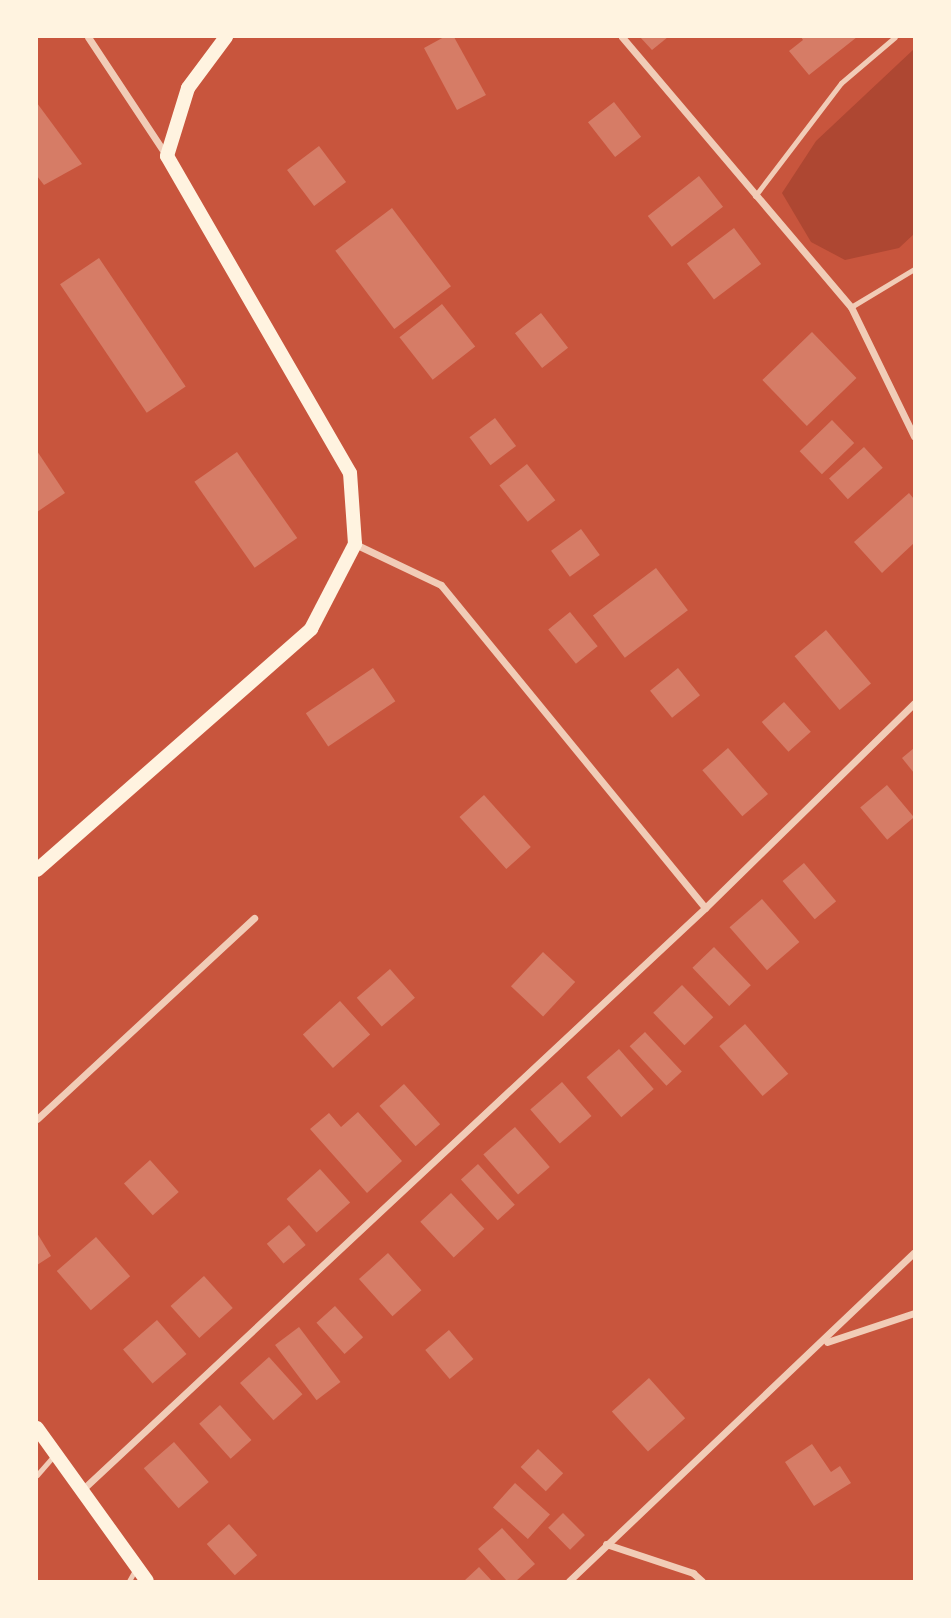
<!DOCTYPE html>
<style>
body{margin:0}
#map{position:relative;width:951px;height:1618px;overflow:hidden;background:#c8553d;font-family:"Golos Text",sans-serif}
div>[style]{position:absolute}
.green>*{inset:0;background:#ae4732}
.building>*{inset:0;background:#d67c66;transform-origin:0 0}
.service>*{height:5px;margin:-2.5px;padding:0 2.5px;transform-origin:2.5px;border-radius:2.5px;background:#f1ccb7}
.minor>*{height:7px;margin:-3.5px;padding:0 3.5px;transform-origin:3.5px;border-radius:3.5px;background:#f1ccb7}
.secondary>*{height:14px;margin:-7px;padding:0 7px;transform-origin:7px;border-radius:7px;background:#fff3e0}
span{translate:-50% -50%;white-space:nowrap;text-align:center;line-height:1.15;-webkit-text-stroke:5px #fff3e0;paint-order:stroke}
.frame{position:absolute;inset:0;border:38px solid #fff3e0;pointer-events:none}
</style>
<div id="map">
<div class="green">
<div style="clip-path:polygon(914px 49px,914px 234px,899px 248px,845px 260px,811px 242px,782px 193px,816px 141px)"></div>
</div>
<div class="building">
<div style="clip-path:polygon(444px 37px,454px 37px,486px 95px,457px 110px,424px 48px)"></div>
<div style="clip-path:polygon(640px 37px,668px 37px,652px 50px)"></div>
<div style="clip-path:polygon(801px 37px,857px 37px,809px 75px,789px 51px,803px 40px)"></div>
<div style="left:614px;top:102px;width:44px;height:33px;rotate:52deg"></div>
<div style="clip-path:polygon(37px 103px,82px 164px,44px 185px,37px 176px)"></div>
<div style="left:319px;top:146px;width:45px;height:40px;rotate:53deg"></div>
<div style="left:699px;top:176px;width:39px;height:65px;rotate:52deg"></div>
<div style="left:392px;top:208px;width:98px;height:71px;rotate:53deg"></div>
<div style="left:734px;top:228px;width:45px;height:59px;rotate:53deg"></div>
<div style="left:99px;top:258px;width:155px;height:47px;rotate:56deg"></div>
<div style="left:442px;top:304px;width:54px;height:54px;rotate:52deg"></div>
<div style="left:541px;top:313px;width:44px;height:33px;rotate:52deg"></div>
<div style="left:812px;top:332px;width:64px;height:69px;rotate:46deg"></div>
<div style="left:495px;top:418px;width:35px;height:32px;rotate:53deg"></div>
<div style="left:832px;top:420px;width:32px;height:45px;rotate:46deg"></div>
<div style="left:864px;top:447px;width:28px;height:47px;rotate:48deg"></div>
<div style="clip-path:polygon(37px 451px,65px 493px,37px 512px)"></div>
<div style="left:237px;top:452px;width:105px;height:52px;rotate:55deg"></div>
<div style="left:527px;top:464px;width:46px;height:35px;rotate:52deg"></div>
<div style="clip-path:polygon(909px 493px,914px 499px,914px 543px,882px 573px,854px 542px)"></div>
<div style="left:581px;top:529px;width:32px;height:37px;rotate:54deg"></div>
<div style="left:656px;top:568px;width:53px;height:79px;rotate:53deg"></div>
<div style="left:570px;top:612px;width:44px;height:28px;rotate:51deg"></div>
<div style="left:826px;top:630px;width:70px;height:41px;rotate:50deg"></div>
<div style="left:373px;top:668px;width:40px;height:81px;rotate:56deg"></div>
<div style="left:678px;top:668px;width:35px;height:36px;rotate:51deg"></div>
<div style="left:784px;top:702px;width:40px;height:30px;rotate:48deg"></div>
<div style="left:728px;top:748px;width:61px;height:34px;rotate:49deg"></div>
<div style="clip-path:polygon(914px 748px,914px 773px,902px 758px)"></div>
<div style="left:887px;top:785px;width:42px;height:35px;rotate:50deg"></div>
<div style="left:484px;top:795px;width:70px;height:33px;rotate:48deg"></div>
<div style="left:804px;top:863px;width:50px;height:28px;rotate:50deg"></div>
<div style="left:762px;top:899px;width:57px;height:43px;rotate:49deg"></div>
<div style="left:714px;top:947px;width:53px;height:30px;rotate:46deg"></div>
<div style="left:543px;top:952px;width:44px;height:47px;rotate:43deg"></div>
<div style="left:390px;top:969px;width:38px;height:44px;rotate:49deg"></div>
<div style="left:682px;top:985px;width:45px;height:40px;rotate:46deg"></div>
<div style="left:340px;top:1001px;width:45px;height:50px;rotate:48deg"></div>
<div style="left:745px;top:1024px;width:66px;height:34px;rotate:49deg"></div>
<div style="left:645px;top:1032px;width:54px;height:21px;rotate:47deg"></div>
<div style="left:619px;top:1049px;width:53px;height:43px;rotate:49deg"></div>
<div style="left:562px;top:1082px;width:45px;height:42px;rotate:49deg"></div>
<div style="left:404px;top:1084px;width:54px;height:33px;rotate:48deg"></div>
<div style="clip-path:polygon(358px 1112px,402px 1161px,367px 1193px,310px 1129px,329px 1113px,341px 1127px)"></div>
<div style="left:515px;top:1127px;width:53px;height:42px;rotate:49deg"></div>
<div style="left:150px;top:1160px;width:43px;height:35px;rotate:48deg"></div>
<div style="left:478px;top:1164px;width:55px;height:23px;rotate:48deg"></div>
<div style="left:320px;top:1169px;width:45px;height:45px;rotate:48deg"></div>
<div style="left:451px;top:1193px;width:49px;height:42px;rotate:47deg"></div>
<div style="left:289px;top:1225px;width:26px;height:29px;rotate:50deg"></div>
<div style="clip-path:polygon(37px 1233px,51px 1256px,37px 1265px)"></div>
<div style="left:96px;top:1237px;width:52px;height:52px;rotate:49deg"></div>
<div style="left:388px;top:1253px;width:50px;height:39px;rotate:48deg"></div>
<div style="left:204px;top:1276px;width:43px;height:45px;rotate:48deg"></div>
<div style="left:335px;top:1306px;width:42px;height:25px;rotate:48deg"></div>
<div style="left:157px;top:1320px;width:45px;height:45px;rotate:49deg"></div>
<div style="left:299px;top:1327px;width:69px;height:30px;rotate:53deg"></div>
<div style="left:449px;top:1330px;width:38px;height:31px;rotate:50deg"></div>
<div style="left:269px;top:1357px;width:50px;height:39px;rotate:48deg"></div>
<div style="left:649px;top:1378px;width:54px;height:50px;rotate:48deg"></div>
<div style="left:220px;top:1405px;width:47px;height:28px;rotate:48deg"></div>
<div style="left:174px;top:1442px;width:53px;height:40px;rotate:49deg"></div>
<div style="clip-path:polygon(812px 1444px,831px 1472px,840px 1466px,851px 1483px,814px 1506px,785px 1462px)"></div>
<div style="left:538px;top:1449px;width:35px;height:25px;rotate:44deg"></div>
<div style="left:515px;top:1483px;width:47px;height:33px;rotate:42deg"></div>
<div style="left:563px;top:1513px;width:31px;height:21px;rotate:45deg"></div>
<div style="left:229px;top:1524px;width:42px;height:30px;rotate:48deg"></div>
<div style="clip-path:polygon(502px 1528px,535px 1564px,516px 1581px,507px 1581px,478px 1549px)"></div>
<div style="clip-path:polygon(479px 1567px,492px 1581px,464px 1581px)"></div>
</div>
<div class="service">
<div style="left:755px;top:196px;width:142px;rotate:-52.7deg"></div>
<div style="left:841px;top:83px;width:71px;rotate:-40.4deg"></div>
<div style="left:851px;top:307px;width:74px;rotate:-31.1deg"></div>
<div style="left:37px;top:1475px;width:28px;rotate:-49deg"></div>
<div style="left:129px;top:1581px;width:13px;rotate:-61deg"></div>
</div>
<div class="minor">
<div style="left:88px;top:37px;width:141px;rotate:56.5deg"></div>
<div style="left:622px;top:37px;width:354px;rotate:49.7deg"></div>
<div style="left:851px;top:307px;width:144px;rotate:64deg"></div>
<div style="left:355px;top:544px;width:95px;rotate:25.5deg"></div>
<div style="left:441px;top:585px;width:417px;rotate:50.7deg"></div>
<div style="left:37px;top:1119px;width:296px;rotate:-42.8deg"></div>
<div style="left:827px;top:1342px;width:92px;rotate:-18.4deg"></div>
<div style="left:82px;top:1490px;width:853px;rotate:-43.05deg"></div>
<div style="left:705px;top:908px;width:293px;rotate:-44.4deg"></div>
<div style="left:606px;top:1544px;width:92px;rotate:18.4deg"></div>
<div style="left:693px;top:1573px;width:12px;rotate:42deg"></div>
<div style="left:569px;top:1581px;width:476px;rotate:-43.6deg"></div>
</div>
<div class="secondary">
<div style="left:37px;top:870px;width:365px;rotate:-41.3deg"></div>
<div style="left:311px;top:629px;width:96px;rotate:-62.6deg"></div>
<div style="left:355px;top:544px;width:71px;rotate:-94deg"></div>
<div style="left:350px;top:473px;width:366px;rotate:-120deg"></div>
<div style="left:167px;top:156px;width:71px;rotate:-72.8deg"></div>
<div style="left:188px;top:88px;width:64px;rotate:-53.3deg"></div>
<div style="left:37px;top:1428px;width:188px;rotate:54.3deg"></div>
</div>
<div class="frame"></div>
</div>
